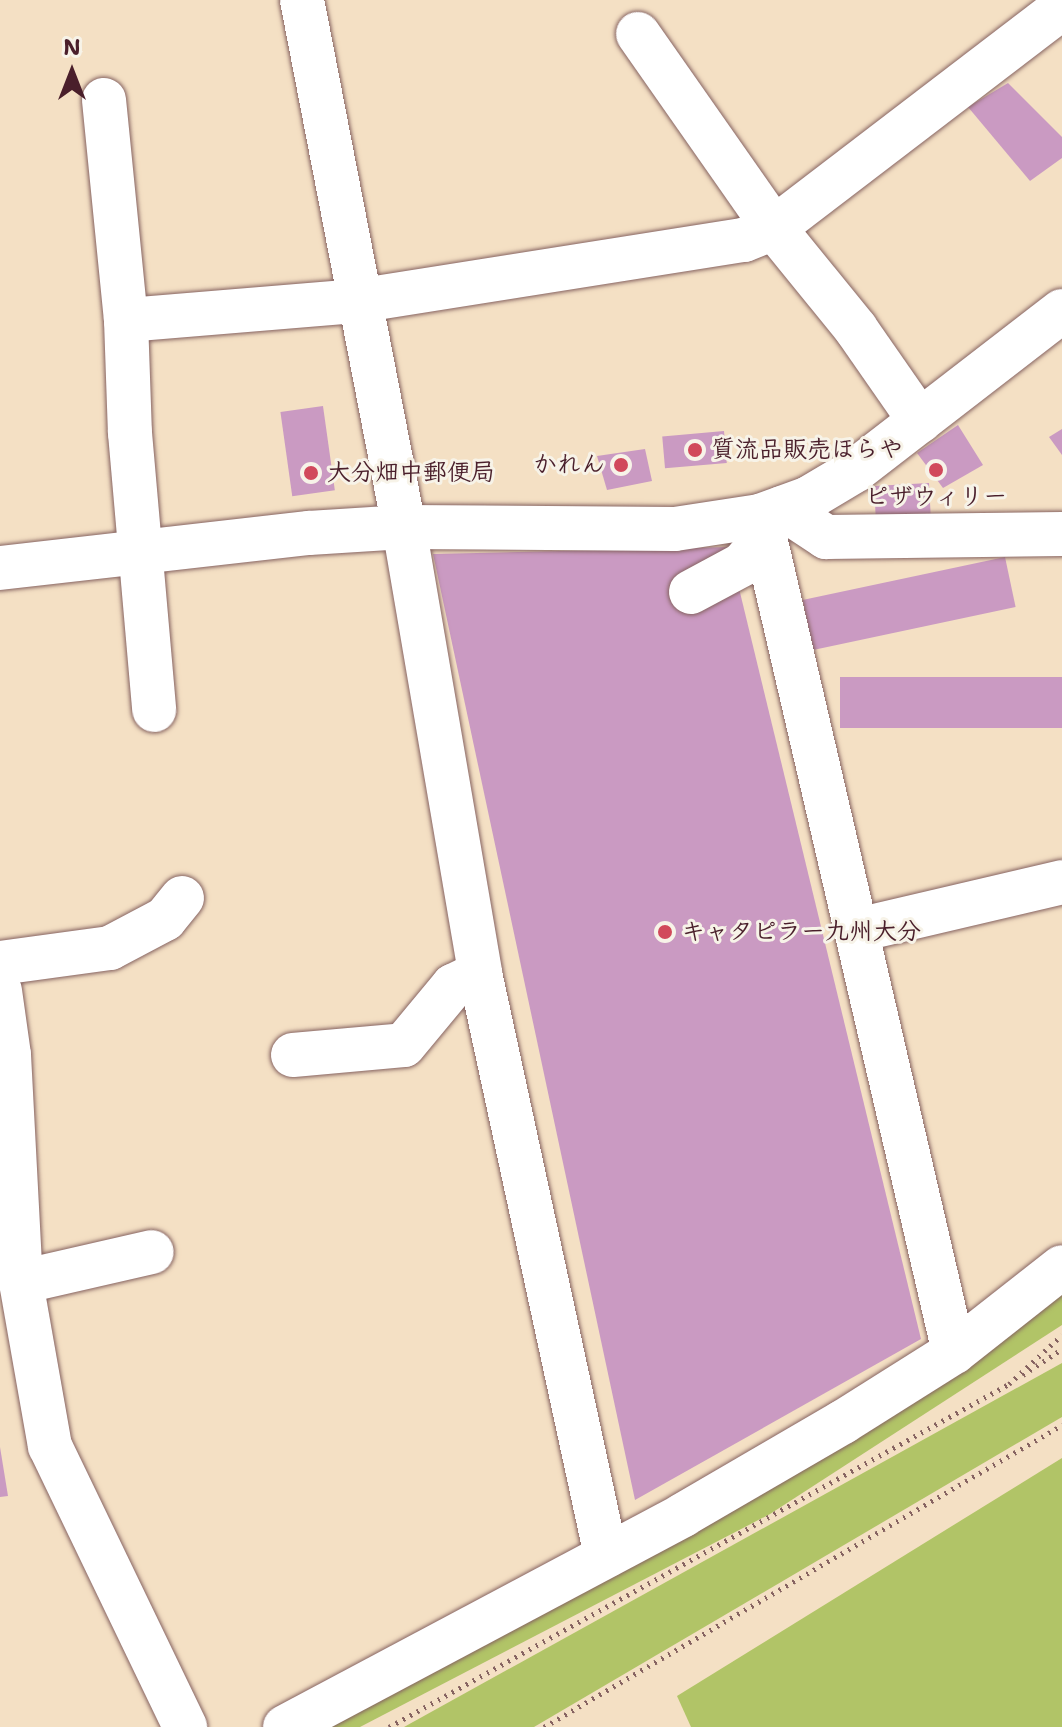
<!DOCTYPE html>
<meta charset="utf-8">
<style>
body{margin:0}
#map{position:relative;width:1062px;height:1727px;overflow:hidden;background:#f4e0c4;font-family:"Shantell Sans","Klee One",sans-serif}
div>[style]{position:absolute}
.green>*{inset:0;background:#b1c467}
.building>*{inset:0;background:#ca9ac2;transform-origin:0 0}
.path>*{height:5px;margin-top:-2.5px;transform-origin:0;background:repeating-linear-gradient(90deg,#866361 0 2px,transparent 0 8px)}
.roads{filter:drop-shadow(0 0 2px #866361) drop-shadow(0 0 2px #866361)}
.minor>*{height:44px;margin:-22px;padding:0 22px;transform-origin:22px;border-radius:22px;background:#fff}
.dots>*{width:22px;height:22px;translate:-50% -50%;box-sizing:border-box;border:4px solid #f7f3e8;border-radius:50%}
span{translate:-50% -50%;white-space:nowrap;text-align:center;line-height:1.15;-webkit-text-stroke:6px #f7f3e8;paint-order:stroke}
.poi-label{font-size:24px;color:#4a1f2b;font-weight:700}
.left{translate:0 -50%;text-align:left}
.right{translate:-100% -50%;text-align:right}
.north{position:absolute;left:32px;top:32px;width:80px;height:80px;-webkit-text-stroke:6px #f7f3e8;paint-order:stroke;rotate:0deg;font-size:22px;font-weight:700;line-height:32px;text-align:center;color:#4a1f2b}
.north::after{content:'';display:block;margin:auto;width:28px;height:36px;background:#4a1f2b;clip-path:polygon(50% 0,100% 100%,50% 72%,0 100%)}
</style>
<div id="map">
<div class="green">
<div style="clip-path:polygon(1062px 1291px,1062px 1325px,770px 1514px,360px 1727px,307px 1727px)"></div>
<div style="clip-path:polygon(1062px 1363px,1062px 1417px,534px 1727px,404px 1727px)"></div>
<div style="clip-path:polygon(1062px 1458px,1062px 1727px,691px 1727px,677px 1696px)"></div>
</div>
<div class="building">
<div style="clip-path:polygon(1008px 83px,1062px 137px,1062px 158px,1030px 181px,968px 107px)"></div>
<div style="left:323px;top:406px;width:85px;height:43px;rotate:82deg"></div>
<div style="clip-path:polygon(958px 425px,983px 465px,943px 488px,917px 453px)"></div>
<div style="clip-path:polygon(1062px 429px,1062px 455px,1049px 437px)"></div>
<div style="left:724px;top:431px;width:32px;height:62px;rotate:85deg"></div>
<div style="clip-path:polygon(645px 449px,652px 481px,607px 490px,597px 456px)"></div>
<div style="left:929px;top:483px;width:38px;height:55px;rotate:87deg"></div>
<div style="clip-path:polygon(729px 547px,921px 1339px,635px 1500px,433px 554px)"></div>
<div style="left:1005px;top:557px;width:51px;height:207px;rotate:78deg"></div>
<div style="left:1062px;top:677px;width:51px;height:222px;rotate:90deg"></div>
<div style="clip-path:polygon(0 1447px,8px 1496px,0 1497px)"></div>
</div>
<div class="path">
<div style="left:1023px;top:1375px;width:47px;rotate:-33.7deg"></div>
<div style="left:389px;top:1727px;width:709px;rotate:-28.95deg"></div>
<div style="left:1009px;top:1384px;width:72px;rotate:-42.8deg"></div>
<div style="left:544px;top:1727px;width:600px;rotate:-30.24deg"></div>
</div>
<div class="roads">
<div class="minor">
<div style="left:302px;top:0;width:537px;rotate:79.05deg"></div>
<div style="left:404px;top:527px;width:452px;rotate:80.3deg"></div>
<div style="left:480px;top:973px;width:596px;rotate:77.8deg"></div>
<div style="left:638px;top:34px;width:237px;rotate:55deg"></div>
<div style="left:774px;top:228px;width:130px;rotate:50.9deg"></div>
<div style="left:856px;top:329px;width:112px;rotate:55.2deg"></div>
<div style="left:104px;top:100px;width:221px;rotate:84.3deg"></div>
<div style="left:126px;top:320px;width:113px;rotate:88deg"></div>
<div style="left:130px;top:433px;width:278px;rotate:85deg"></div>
<div style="left:126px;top:320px;width:232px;rotate:-4.7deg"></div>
<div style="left:357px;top:301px;width:392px;rotate:-9deg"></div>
<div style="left:744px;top:240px;width:32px;rotate:-22deg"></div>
<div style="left:774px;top:228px;width:362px;rotate:-37.4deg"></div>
<div style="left:782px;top:508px;width:53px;rotate:33.4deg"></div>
<div style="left:826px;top:537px;width:236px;rotate:-0.7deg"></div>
<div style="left:760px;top:516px;width:858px;rotate:76.94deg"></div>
<div style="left:0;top:568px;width:311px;rotate:-6.5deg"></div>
<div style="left:309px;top:533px;width:95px;rotate:-3.6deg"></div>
<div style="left:404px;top:527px;width:271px;rotate:0.4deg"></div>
<div style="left:675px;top:529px;width:86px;rotate:-8.7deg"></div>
<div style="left:760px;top:516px;width:52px;rotate:-20.2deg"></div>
<div style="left:809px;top:498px;width:55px;rotate:-30.8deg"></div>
<div style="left:856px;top:470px;width:260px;rotate:-37.7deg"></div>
<div style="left:691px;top:592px;width:59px;rotate:-28.3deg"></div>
<div style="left:743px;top:564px;width:34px;rotate:-50deg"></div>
<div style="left:858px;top:930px;width:210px;rotate:-13.2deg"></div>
<div style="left:0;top:963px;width:111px;rotate:-7.8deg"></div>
<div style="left:110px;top:948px;width:62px;rotate:-27.8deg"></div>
<div style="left:165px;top:919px;width:27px;rotate:-51deg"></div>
<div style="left:0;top:991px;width:65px;rotate:82deg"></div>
<div style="left:9px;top:1055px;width:227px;rotate:87deg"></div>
<div style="left:21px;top:1282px;width:167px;rotate:80deg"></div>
<div style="left:50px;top:1446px;width:312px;rotate:64.3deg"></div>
<div style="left:293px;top:1055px;width:111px;rotate:-5.1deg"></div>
<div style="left:404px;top:1045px;width:77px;rotate:-50.3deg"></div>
<div style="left:453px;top:986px;width:30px;rotate:-26deg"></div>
<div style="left:21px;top:1282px;width:134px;rotate:-12.9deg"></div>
<div style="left:285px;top:1727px;width:451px;rotate:-28deg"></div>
<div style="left:683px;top:1515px;width:185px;rotate:-30.2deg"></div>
<div style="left:843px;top:1422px;width:131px;rotate:-32.2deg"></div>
<div style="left:954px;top:1352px;width:137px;rotate:-38.2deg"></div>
</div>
</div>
<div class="dots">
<div style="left:695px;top:450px;background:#d1495b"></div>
<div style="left:621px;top:465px;background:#d1495b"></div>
<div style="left:936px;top:470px;background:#d1495b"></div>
<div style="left:311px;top:473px;background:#d1495b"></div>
<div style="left:665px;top:932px;background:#d1495b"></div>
</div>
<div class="poi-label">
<span class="left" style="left:711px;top:450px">質流品販売ほらや</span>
<span class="right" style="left:605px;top:465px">かれん</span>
<span class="left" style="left:327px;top:473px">大分畑中郵便局</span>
<span style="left:936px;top:497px">ピザウィリー</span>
<span class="left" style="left:681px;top:932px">キャタピラー九州大分</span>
</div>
<div class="north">N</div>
</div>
